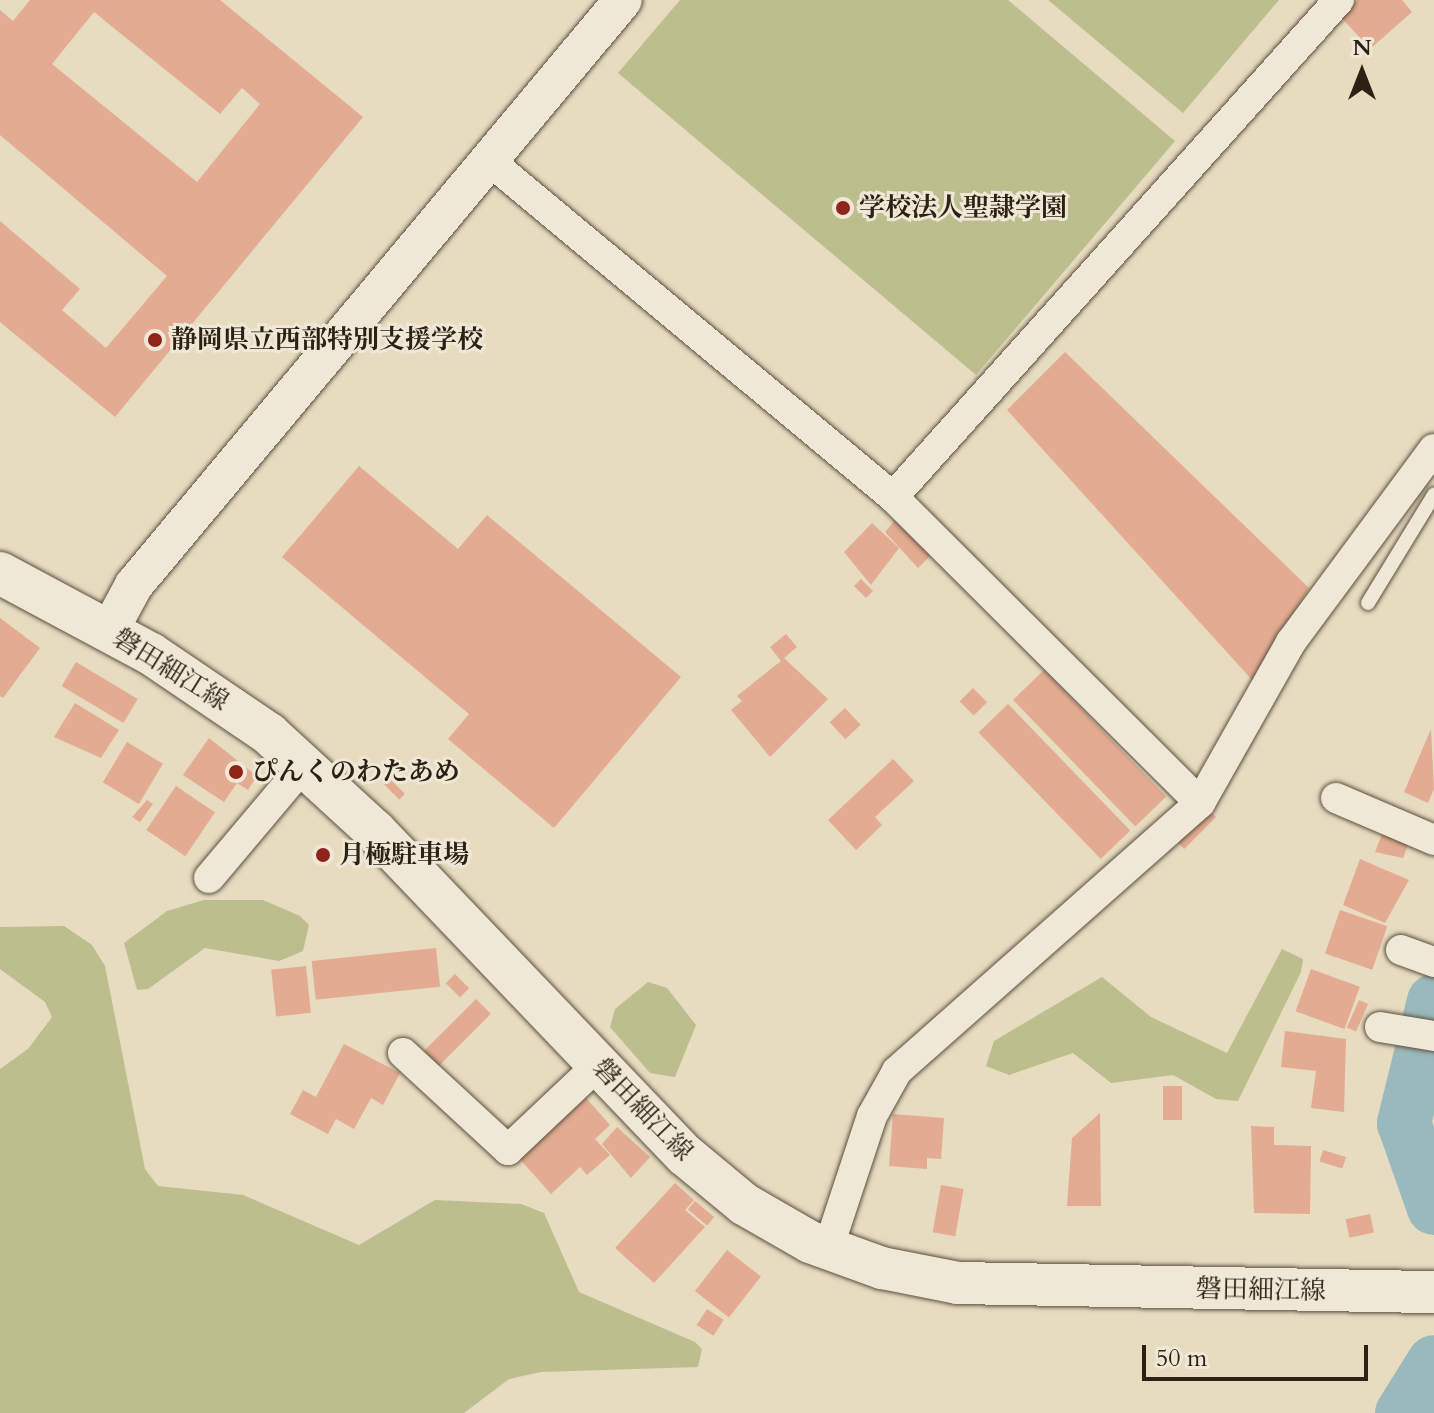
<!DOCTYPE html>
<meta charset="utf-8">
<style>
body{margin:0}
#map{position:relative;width:1434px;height:1413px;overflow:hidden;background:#e7dbc0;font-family:Cardo,"Noto Serif JP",serif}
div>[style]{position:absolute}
.green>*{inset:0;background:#bcbe8e}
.river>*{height:54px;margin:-27px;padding:0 27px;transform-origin:27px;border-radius:27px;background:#9ab9bc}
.building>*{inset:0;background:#e3ac92;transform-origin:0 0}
.roads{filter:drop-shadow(0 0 2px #5c503e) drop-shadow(0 0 2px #5c503e)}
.service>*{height:14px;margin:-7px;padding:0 7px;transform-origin:7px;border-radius:7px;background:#efe8d6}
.minor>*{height:30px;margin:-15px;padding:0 15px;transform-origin:15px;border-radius:15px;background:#efe8d6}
.tertiary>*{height:38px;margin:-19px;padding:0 19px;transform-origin:19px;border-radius:19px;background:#efe8d6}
.secondary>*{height:42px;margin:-21px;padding:0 21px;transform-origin:21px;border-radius:21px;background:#efe8d6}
.dots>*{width:22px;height:22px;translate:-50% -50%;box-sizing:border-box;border:4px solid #efe8d6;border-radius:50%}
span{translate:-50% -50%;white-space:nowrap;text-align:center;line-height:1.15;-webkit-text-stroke:6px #efe8d6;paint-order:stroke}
.poi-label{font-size:26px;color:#2d2113;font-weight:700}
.left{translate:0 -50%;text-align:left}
.street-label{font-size:26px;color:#2d2113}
.north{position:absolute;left:1322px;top:32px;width:80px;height:80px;-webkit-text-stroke:6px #efe8d6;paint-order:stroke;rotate:0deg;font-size:22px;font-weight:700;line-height:32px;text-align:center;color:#2d2113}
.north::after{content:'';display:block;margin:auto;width:28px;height:36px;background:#2d2113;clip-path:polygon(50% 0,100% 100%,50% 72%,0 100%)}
.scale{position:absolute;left:1142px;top:1345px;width:226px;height:36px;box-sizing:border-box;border:4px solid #2d2113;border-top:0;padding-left:10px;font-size:24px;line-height:28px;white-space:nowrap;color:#2d2113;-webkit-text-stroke:6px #efe8d6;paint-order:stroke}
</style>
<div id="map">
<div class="green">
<div style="clip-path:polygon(680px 0,1008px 0,1175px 141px,976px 375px,618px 73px)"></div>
<div style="clip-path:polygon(1048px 0,1279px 0,1183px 113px)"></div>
<div style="clip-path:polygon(204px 900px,263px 900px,300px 916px,309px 925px,303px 951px,279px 961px,205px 948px,148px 989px,137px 990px,124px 943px,167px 911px)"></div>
<div style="clip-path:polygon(64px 926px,92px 945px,105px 966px,145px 1169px,158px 1186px,243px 1195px,359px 1245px,435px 1200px,521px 1204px,544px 1213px,579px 1292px,695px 1342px,702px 1349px,698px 1367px,541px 1372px,509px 1379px,464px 1413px,0 1413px,0 1069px,28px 1049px,52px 1017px,45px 1002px,0 969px,0 927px)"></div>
<div style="clip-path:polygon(1282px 949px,1303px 959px,1301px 972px,1238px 1101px,1216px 1099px,1173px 1075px,1111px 1083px,1073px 1053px,1009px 1075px,986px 1066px,994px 1041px,1102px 977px,1151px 1017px,1227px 1053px)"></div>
<div style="clip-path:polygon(648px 982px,667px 988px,696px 1025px,675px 1077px,650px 1073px,610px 1027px,615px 1009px)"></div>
</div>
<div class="river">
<div style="left:1434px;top:1001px;width:126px;rotate:103.8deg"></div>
<div style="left:1404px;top:1123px;width:90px;rotate:70.6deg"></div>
<div style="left:1402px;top:1413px;width:60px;rotate:-57.9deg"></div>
</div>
<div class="building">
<div style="clip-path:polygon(evenodd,30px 0,220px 0,363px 117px,115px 417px,0 322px,0 221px,80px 289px,62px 310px,106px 348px,167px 276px,0 135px,0 10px,13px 21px,30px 0,94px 12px,220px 114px,242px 88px,260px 104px,197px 182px,52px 64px,94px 12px)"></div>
<div style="clip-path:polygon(1358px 0,1402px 0,1412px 12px,1370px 49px,1340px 16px)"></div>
<div style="clip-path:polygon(1065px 352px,1309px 588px,1254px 682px,1007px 410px)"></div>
<div style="clip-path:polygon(359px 466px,458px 549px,487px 515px,681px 677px,554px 828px,448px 739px,469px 714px,282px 557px)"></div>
<div style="clip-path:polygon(896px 519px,932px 554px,918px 568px,885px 532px)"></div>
<div style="clip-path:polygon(872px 523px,899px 548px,871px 585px,844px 552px)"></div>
<div style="left:861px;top:579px;width:17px;height:10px;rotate:45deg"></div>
<div style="clip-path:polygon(0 618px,40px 648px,3px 698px,0 696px)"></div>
<div style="clip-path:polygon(786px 634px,797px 647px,784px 658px,828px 699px,770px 757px,731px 710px,742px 701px,737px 696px,781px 661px,770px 647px)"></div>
<div style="left:76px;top:662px;width:72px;height:28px;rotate:31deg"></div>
<div style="left:1044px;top:670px;width:176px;height:43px;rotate:46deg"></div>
<div style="left:973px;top:688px;width:20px;height:19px;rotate:45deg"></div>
<div style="clip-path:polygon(75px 703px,119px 730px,101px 758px,54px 737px)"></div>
<div style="left:1008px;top:704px;width:176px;height:41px;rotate:46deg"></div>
<div style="left:845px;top:708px;width:23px;height:21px;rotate:47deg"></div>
<div style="clip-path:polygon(1431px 729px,1434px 789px,1428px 803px,1404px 792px)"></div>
<div style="clip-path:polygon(209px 738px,257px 776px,248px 790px,237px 783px,224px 802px,183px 775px)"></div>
<div style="left:127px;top:742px;width:42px;height:47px;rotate:31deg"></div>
<div style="clip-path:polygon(893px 759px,914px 781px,875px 817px,882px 825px,856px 850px,828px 820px)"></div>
<div style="left:390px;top:779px;width:21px;height:8px;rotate:45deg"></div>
<div style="left:176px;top:786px;width:47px;height:53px;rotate:34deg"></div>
<div style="clip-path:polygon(147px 800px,153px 804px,140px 822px,132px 817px)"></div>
<div style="left:1209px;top:810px;width:10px;height:45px;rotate:45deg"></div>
<div style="clip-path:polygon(1384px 829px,1410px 839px,1403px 858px,1375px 852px)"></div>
<div style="clip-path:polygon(1360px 859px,1409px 880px,1385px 923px,1343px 905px)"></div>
<div style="left:1340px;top:910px;width:50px;height:46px;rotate:19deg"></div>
<div style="left:436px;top:948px;width:39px;height:125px;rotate:84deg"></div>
<div style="left:306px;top:966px;width:47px;height:35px;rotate:84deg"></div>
<div style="left:1311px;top:969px;width:52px;height:45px;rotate:20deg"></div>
<div style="left:455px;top:974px;width:20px;height:13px;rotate:45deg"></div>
<div style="left:476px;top:999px;width:21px;height:80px;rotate:45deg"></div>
<div style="left:1359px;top:1000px;width:10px;height:30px;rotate:24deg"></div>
<div style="clip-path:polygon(1285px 1031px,1346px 1039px,1344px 1112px,1311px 1108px,1316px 1071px,1281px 1067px)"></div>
<div style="clip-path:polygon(344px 1044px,400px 1073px,383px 1105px,371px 1098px,354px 1129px,336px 1119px,328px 1134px,290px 1114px,303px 1090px,316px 1097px)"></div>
<div style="left:1163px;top:1086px;width:19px;height:34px"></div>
<div style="clip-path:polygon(586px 1098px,610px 1125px,595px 1139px,610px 1155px,587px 1175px,580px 1167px,551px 1194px,519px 1158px)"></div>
<div style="clip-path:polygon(1100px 1113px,1101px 1206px,1067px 1206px,1072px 1138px)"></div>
<div style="clip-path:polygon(893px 1114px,944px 1118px,941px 1159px,927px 1158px,927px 1169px,889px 1166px)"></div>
<div style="clip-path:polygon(1251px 1126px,1274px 1127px,1274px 1145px,1311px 1146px,1310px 1214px,1254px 1213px)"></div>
<div style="clip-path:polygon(617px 1127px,650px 1157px,631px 1178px,602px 1144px)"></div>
<div style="left:1323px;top:1150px;width:24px;height:12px;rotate:17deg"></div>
<div style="clip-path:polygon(675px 1183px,694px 1200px,685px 1210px,705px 1227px,654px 1283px,615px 1248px)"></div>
<div style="left:941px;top:1185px;width:23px;height:48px;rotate:10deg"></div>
<div style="left:695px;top:1201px;width:25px;height:11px;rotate:40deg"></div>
<div style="left:1370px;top:1214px;width:19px;height:25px;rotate:78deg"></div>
<div style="left:727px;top:1250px;width:43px;height:52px;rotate:38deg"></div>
<div style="left:707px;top:1309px;width:20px;height:19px;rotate:33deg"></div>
</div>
<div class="roads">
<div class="service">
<div style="left:1368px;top:603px;width:127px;rotate:-58.6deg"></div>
</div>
<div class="minor">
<div style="left:486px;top:158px;width:530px;rotate:39.79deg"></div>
<div style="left:893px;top:497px;width:668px;rotate:-48.1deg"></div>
<div style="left:893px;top:497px;width:433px;rotate:44.9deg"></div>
<div style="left:1336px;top:798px;width:107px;rotate:23.2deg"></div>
<div style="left:209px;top:878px;width:149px;rotate:-49.9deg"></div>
<div style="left:1401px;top:950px;width:35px;rotate:20deg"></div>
<div style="left:1380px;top:1027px;width:55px;rotate:9.5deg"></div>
<div style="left:403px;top:1053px;width:143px;rotate:42.7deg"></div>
<div style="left:508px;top:1150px;width:124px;rotate:-43.4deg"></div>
<div style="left:828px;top:1249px;width:140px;rotate:-71.7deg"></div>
<div style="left:872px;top:1116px;width:51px;rotate:-60.9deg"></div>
<div style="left:897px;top:1071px;width:405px;rotate:-41.5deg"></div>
<div style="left:1200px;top:803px;width:185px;rotate:-60.5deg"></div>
<div style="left:1291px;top:642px;width:240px;rotate:-53.5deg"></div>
</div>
<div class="tertiary">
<div style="left:109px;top:631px;width:52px;rotate:-61.5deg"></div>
<div style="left:134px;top:585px;width:762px;rotate:-50.11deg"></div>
</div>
<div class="secondary">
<div style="left:0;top:573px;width:171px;rotate:28.2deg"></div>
<div style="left:151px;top:654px;width:143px;rotate:34.1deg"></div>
<div style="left:269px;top:734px;width:144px;rotate:42.5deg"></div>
<div style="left:375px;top:831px;width:448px;rotate:46.3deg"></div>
<div style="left:685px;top:1155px;width:77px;rotate:39.7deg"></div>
<div style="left:744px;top:1204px;width:76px;rotate:29.9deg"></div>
<div style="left:810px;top:1242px;width:77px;rotate:19.9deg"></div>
<div style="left:882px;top:1268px;width:77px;rotate:11.2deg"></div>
<div style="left:958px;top:1283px;width:476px;rotate:1.1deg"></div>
</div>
</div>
<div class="dots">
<div style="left:843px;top:208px;background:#8f2418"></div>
<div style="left:155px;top:340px;background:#8f2418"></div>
<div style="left:236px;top:772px;background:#8f2418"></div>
<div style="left:323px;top:855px;background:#8f2418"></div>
</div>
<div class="poi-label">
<span class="left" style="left:859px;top:208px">学校法人聖隷学園</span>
<span class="left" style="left:171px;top:340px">静岡県立西部特別支援学校</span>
<span class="left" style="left:252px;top:772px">ぴんくのわたあめ</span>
<span class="left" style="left:339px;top:855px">月極駐車場</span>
</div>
<div class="street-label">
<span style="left:171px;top:670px;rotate:32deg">磐田細江線</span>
<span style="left:643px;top:1110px;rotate:46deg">磐田細江線</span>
<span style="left:1261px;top:1290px;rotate:1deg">磐田細江線</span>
</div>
<div class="north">N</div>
<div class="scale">50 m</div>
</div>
